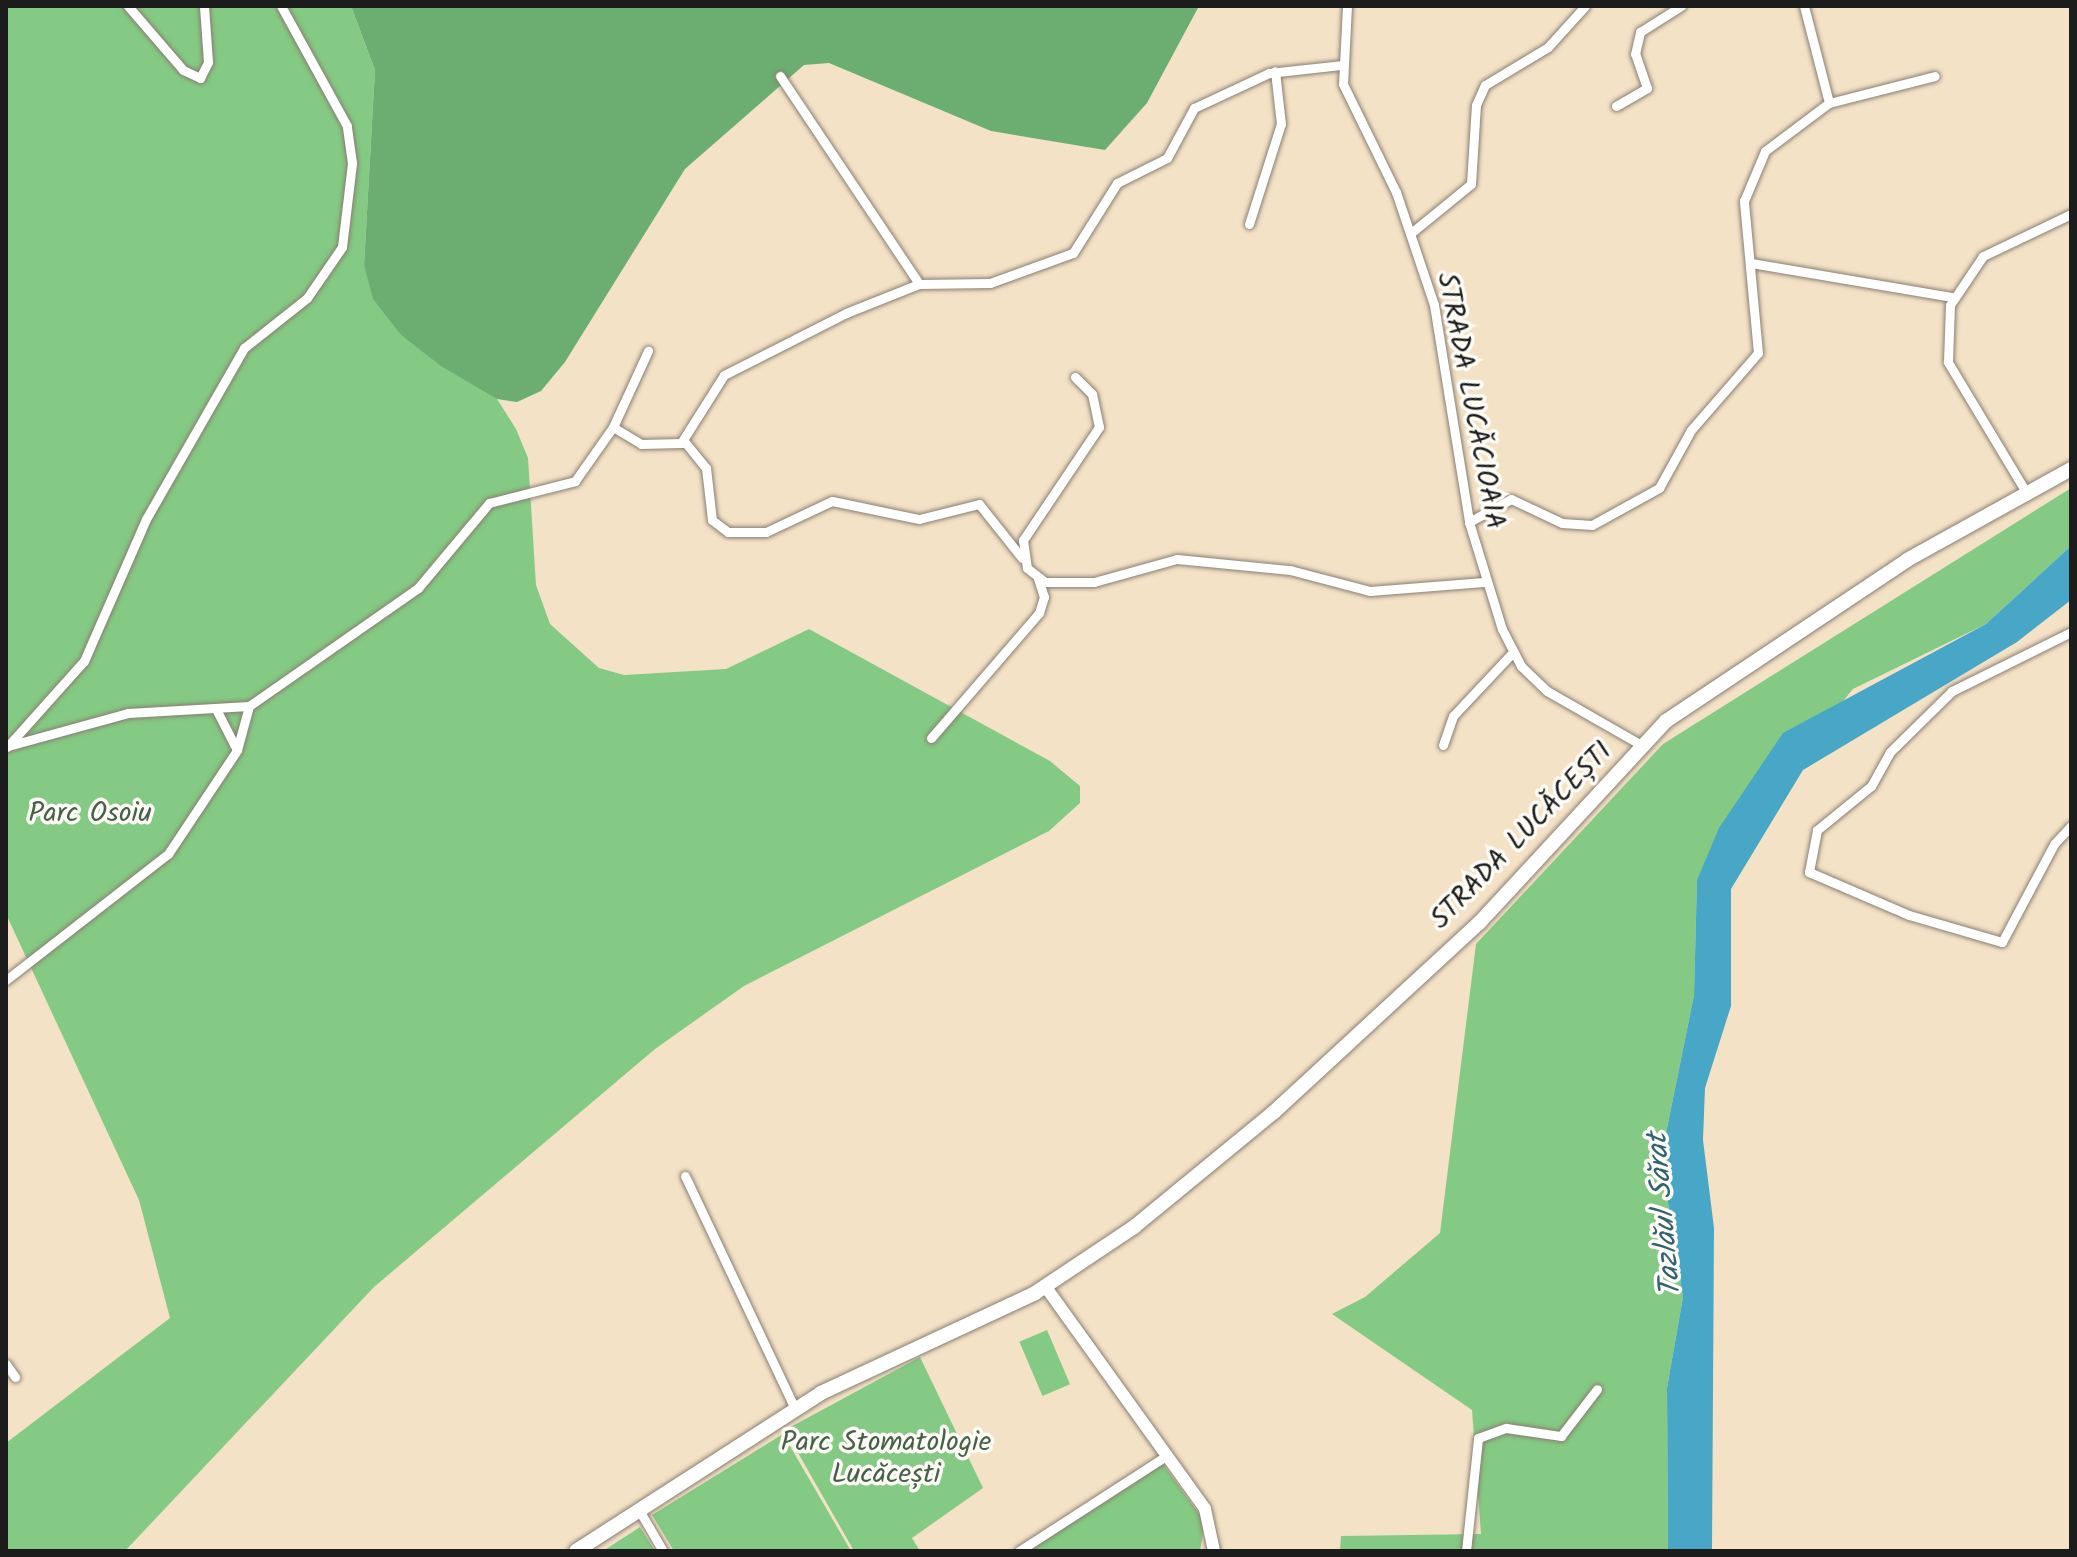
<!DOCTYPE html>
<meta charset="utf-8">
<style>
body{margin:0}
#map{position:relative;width:2077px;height:1557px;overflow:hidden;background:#f4e2c7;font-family:Kalam,sans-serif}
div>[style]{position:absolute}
.green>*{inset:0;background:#85ca84;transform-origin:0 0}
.forest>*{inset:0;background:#6cae72}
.water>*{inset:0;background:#48a6c7}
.roads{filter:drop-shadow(0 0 2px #887f72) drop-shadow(0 0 2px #887f72)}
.minor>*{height:9px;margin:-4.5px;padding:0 4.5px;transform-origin:4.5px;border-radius:4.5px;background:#fff}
.tertiary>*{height:12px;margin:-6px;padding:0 6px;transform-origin:6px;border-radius:6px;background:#fff}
.secondary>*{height:14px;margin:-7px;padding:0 7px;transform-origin:7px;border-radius:7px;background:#fff}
span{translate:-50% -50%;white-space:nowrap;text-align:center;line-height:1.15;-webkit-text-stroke:7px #fdfcf7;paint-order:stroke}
.street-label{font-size:28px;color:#1c1c1c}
.park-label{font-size:28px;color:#466246}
.water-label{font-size:30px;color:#326172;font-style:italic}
.frame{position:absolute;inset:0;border:8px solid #1c1c1c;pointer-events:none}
</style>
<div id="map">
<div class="green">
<div style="clip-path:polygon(6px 6px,351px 6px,375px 70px,364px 265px,401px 335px,497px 399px,516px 429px,528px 458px,536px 585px,550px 624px,599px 668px,624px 675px,726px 669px,809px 629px,1050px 761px,1080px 786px,1080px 803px,1049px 831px,744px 986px,655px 1049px,374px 1287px,125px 1551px,6px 1551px,6px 1443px,170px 1318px,139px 1200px,6px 914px)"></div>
<div style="clip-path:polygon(2071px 488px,2071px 546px,1986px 624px,1853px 689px,1697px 880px,1694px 995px,1661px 1158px,1683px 1297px,1667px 1388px,1668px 1551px,1340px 1551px,1341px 1536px,1481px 1534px,1472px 1410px,1332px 1314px,1365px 1297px,1440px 1233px,1476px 944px,1663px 744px)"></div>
<div style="left:1047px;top:1330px;width:59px;height:30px;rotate:67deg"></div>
<div style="clip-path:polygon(920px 1357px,983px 1488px,912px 1538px,920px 1551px,854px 1551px,785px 1430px)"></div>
<div style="clip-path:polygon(783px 1434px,851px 1551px,674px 1551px,652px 1515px)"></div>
<div style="clip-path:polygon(1160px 1460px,1205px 1522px,1200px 1551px,1021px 1551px)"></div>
<div style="clip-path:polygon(640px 1527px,655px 1551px,603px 1551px)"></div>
</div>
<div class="forest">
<div style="clip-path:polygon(351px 6px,1199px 6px,1147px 103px,1105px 150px,991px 131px,829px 63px,804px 65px,685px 169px,565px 362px,541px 391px,517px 402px,497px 399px,441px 366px,401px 335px,373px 299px,364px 265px,375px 70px)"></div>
</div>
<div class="water">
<div style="clip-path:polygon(2071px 546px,2071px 600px,2017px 642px,1803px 770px,1731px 889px,1731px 1006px,1705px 1088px,1703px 1140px,1714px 1228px,1712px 1551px,1668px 1551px,1667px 1388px,1683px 1297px,1661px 1158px,1694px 995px,1697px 880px,1719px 828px,1783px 733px,1986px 624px)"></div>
</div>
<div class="roads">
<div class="minor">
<div style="left:128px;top:6px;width:84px;rotate:49.3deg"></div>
<div style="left:183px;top:70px;width:19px;rotate:25deg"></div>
<div style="left:200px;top:78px;width:18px;rotate:-63deg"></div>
<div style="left:208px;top:62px;width:56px;rotate:-94.1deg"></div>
<div style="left:1347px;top:6px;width:78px;rotate:92.9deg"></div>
<div style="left:1343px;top:84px;width:120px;rotate:63.9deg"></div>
<div style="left:1396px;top:192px;width:119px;rotate:71.4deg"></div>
<div style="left:1434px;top:305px;width:220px;rotate:80.8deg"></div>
<div style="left:1469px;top:522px;width:112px;rotate:72.9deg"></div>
<div style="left:1502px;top:629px;width:42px;rotate:62.8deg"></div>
<div style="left:1521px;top:666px;width:36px;rotate:44deg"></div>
<div style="left:1547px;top:691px;width:111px;rotate:29.8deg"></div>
<div style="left:1804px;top:6px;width:100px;rotate:75.5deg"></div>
<div style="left:780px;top:76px;width:250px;rotate:56.2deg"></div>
<div style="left:1616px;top:106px;width:36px;rotate:-30deg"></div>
<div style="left:1647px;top:88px;width:36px;rotate:-109deg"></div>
<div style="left:1635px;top:54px;width:23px;rotate:-77deg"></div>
<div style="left:1640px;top:32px;width:49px;rotate:-32.4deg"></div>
<div style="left:1249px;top:224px;width:105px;rotate:-72.3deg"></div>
<div style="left:1281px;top:124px;width:53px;rotate:-96.5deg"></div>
<div style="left:1411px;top:233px;width:77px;rotate:-39.2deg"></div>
<div style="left:1471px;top:184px;width:79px;rotate:-86.4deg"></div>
<div style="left:1476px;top:105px;width:22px;rotate:-66deg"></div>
<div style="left:1485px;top:85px;width:74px;rotate:-31.1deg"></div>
<div style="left:1548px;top:47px;width:55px;rotate:-47.9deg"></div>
<div style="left:1751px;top:263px;width:203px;rotate:9.6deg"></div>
<div style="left:1075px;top:377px;width:24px;rotate:45deg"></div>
<div style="left:1092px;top:394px;width:34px;rotate:78deg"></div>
<div style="left:1099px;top:427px;width:136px;rotate:123.9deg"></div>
<div style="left:1023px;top:540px;width:28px;rotate:82deg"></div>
<div style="left:1027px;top:568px;width:23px;rotate:38deg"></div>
<div style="left:1045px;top:582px;width:49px"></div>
<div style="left:1094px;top:582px;width:86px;rotate:-15.5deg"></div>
<div style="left:1177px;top:559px;width:114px;rotate:5.6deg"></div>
<div style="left:1290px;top:570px;width:83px;rotate:14.7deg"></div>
<div style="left:1370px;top:591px;width:114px;rotate:-4.5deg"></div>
<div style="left:613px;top:427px;width:33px;rotate:31deg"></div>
<div style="left:641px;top:444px;width:40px;rotate:-1.4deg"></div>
<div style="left:681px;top:443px;width:80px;rotate:-57.7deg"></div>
<div style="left:724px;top:375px;width:137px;rotate:-26.9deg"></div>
<div style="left:846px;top:313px;width:79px;rotate:-21.7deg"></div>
<div style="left:919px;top:284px;width:71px;rotate:-0.8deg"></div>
<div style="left:990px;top:283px;width:88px;rotate:-19.9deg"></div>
<div style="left:1073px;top:253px;width:83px;rotate:-57.8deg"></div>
<div style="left:1117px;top:183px;width:56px;rotate:-26.6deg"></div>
<div style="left:1167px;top:158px;width:57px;rotate:-61.6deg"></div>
<div style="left:1194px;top:108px;width:83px;rotate:-25deg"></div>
<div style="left:1269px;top:73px;width:72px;rotate:-6.3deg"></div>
<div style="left:684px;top:441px;width:35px;rotate:51deg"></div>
<div style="left:706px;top:468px;width:52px;rotate:83.4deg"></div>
<div style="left:712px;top:520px;width:20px;rotate:37deg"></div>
<div style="left:728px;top:532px;width:38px"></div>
<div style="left:766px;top:532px;width:73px;rotate:-25.2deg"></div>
<div style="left:832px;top:501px;width:89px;rotate:11.7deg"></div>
<div style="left:919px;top:519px;width:62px;rotate:-14deg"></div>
<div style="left:979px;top:504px;width:69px;rotate:51.5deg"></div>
<div style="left:2026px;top:492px;width:152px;rotate:-121deg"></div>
<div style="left:1948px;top:362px;width:57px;rotate:-88deg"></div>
<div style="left:1950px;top:305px;width:59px;rotate:-56deg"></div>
<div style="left:1983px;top:256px;width:98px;rotate:-25.5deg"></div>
<div style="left:1469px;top:522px;width:48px;rotate:-28.7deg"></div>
<div style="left:1511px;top:499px;width:56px;rotate:25.2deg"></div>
<div style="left:1562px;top:523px;width:30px;rotate:4deg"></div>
<div style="left:1592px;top:525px;width:77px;rotate:-28.9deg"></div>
<div style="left:1659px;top:488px;width:66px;rotate:-61.1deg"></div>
<div style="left:1691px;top:430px;width:102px;rotate:-49deg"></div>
<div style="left:1758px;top:353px;width:153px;rotate:-95.3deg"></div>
<div style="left:1744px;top:201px;width:54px;rotate:-67.2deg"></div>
<div style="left:1765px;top:151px;width:80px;rotate:-36.9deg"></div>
<div style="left:1829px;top:103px;width:109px;rotate:-14.3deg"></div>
<div style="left:2071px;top:632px;width:133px;rotate:153.6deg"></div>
<div style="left:1952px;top:691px;width:87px;rotate:135.5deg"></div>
<div style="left:1890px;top:752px;width:39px;rotate:119deg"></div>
<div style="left:1871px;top:786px;width:70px;rotate:140.8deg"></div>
<div style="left:1817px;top:830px;width:43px;rotate:100.8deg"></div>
<div style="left:1809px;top:872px;width:109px;rotate:23.3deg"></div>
<div style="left:1909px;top:915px;width:97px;rotate:16.2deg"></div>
<div style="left:2002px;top:942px;width:111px;rotate:-62deg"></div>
<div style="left:2054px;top:844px;width:25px;rotate:-47deg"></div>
<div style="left:216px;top:709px;width:46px;rotate:62.9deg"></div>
<div style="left:931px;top:738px;width:165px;rotate:-49.2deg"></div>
<div style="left:1039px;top:613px;width:17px;rotate:-73deg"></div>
<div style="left:1044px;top:597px;width:20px;rotate:-108deg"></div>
<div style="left:1443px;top:745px;width:31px;rotate:-71deg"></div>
<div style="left:1453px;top:716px;width:88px;rotate:-46.8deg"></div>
<div style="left:8px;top:746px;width:124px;rotate:-15.4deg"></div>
<div style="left:128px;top:713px;width:121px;rotate:-3.3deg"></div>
<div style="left:249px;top:706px;width:206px;rotate:-34.9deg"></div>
<div style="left:418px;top:588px;width:111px;rotate:-50.1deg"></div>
<div style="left:489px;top:503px;width:89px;rotate:-14.3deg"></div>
<div style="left:575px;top:481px;width:66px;rotate:-54.9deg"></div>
<div style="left:613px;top:427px;width:84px;rotate:-65.3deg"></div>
<div style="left:7px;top:747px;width:115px;rotate:-48.2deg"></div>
<div style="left:84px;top:661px;width:155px;rotate:-66.4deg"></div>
<div style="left:146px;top:519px;width:197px;rotate:-60.2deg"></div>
<div style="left:244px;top:348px;width:80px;rotate:-38.4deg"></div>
<div style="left:307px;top:298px;width:62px;rotate:-55.5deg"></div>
<div style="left:342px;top:247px;width:85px;rotate:-83.2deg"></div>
<div style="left:352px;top:163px;width:37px;rotate:-98deg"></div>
<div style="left:347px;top:126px;width:137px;rotate:-118.8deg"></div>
<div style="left:6px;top:980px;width:205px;rotate:-37.9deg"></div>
<div style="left:168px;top:854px;width:125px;rotate:-56.4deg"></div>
<div style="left:237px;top:750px;width:46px;rotate:-74.7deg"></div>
<div style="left:685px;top:1176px;width:258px;rotate:64.7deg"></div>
<div style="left:6px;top:1364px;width:16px;rotate:55deg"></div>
<div style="left:639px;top:1510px;width:48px;rotate:59.7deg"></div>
<div style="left:1019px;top:1551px;width:175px;rotate:-32.9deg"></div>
<div style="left:1466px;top:1551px;width:114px;rotate:-83.9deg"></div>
<div style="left:1478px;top:1438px;width:30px;rotate:-20deg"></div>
<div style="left:1506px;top:1428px;width:56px;rotate:8.3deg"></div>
<div style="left:1561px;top:1436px;width:59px;rotate:-52.5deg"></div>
</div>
<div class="tertiary">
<div style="left:1045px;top:1286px;width:274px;rotate:54.3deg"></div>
<div style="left:1205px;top:1509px;width:43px;rotate:77.9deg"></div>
</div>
<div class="secondary">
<div style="left:576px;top:1551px;width:292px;rotate:-32.8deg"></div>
<div style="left:821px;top:1393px;width:236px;rotate:-25deg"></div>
<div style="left:1035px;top:1293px;width:119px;rotate:-33.7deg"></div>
<div style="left:1134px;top:1227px;width:181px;rotate:-39.4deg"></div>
<div style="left:1274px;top:1112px;width:279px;rotate:-42.7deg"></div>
<div style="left:1479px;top:923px;width:275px;rotate:-47.2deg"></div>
<div style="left:1666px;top:721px;width:290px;rotate:-33.7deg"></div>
<div style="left:1907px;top:560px;width:188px;rotate:-29deg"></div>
</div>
</div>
<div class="street-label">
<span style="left:1470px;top:401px;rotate:79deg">STRADA LUCĂCIOAIA</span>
<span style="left:1522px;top:836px;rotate:-46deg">STRADA LUCĂCEȘTI</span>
</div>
<div class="park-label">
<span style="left:90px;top:814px">Parc Osoiu</span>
<span style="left:886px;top:1459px">Parc Stomatologie<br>Lucăcești</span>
</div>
<div class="water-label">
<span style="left:1665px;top:1215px;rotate:-95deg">Tazlăul Sărat</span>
</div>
<div class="frame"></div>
</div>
